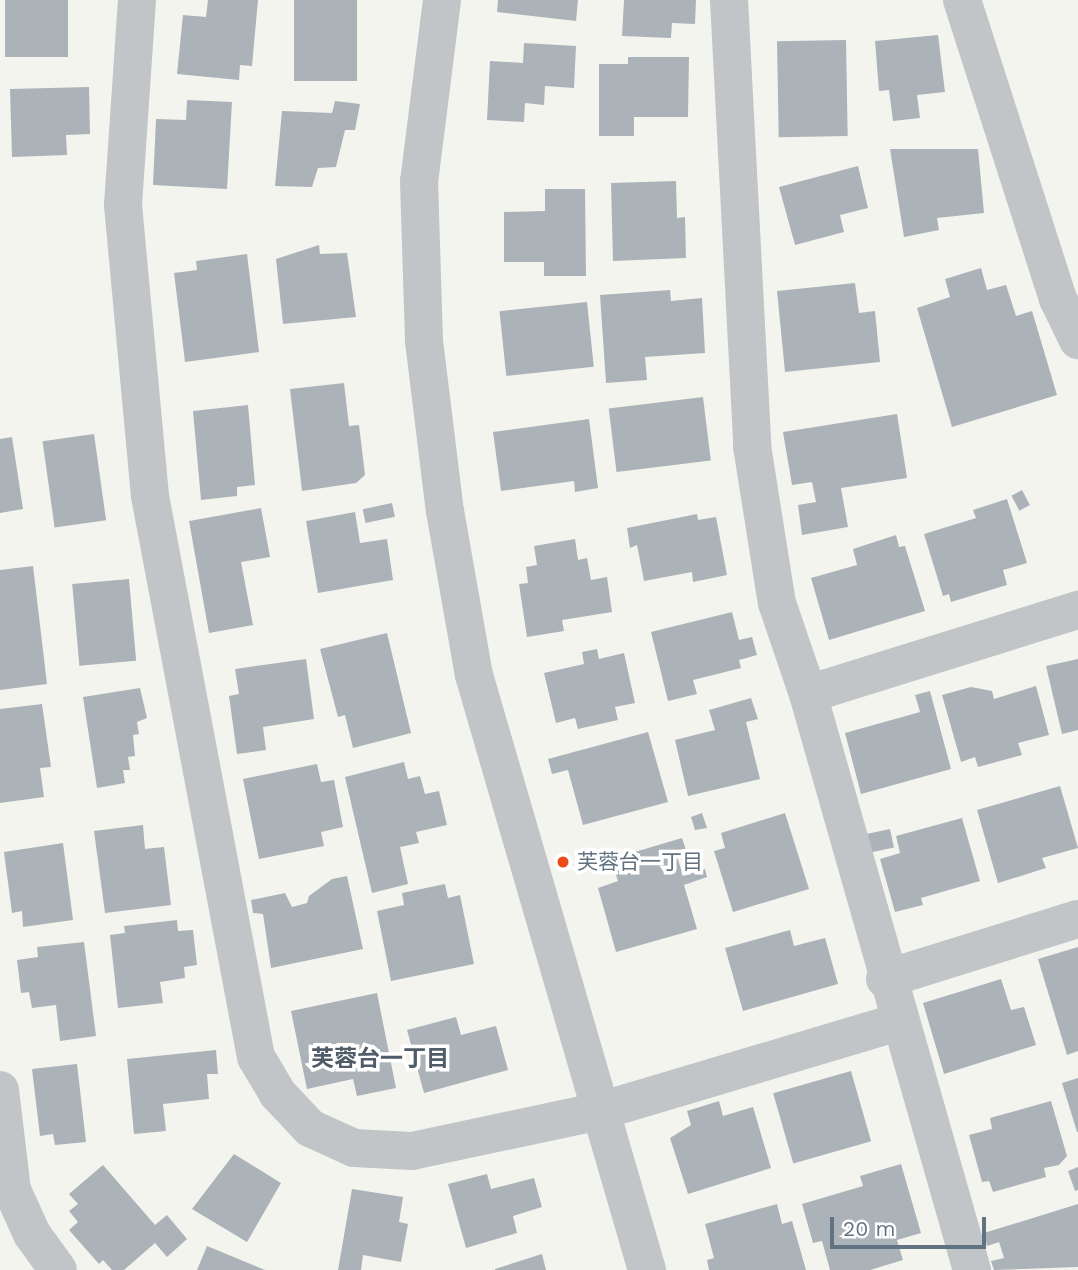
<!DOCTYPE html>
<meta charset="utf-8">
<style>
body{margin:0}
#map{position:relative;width:1078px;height:1270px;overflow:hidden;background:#f4f4ef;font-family:"Work Sans","Noto Sans JP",sans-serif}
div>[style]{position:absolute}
.building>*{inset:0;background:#abb3b8;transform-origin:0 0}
.minor>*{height:38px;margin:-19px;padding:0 19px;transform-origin:19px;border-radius:19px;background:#c1c5c8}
.tertiary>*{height:38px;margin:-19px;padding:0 19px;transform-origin:19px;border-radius:19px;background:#c1c5c8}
.dots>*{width:19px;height:19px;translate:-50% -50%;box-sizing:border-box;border:4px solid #fff;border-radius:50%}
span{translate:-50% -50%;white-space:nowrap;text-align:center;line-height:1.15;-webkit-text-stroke:7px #fff;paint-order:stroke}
.poi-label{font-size:21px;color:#617382}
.left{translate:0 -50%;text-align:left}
.neighbourhood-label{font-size:23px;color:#505c67;font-weight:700}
.scale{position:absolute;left:830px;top:1217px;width:156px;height:32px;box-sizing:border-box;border:4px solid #617382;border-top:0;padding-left:9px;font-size:21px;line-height:24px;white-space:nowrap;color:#617382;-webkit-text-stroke:5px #fff;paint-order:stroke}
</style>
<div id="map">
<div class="building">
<div style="left:5px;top:0;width:63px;height:57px"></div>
<div style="clip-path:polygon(208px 0,258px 0,252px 66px,240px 65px,239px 80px,177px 74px,183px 15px,206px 17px)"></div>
<div style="left:294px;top:0;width:63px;height:81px"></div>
<div style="clip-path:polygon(498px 0,578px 0,576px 21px,497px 12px)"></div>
<div style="clip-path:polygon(624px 0,696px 0,695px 24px,672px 23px,671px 38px,622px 36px)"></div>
<div style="clip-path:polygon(938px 35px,945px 92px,917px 95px,920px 118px,893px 121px,889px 90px,879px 91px,875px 41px)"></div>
<div style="left:846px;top:40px;width:96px;height:69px;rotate:89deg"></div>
<div style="clip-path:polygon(524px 43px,576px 46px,574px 88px,545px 86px,544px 105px,525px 103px,524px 122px,487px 120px,490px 61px,523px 63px)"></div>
<div style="clip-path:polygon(628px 57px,689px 57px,688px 117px,634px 117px,634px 136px,599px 136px,599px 64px,628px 64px)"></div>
<div style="clip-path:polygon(89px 87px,90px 134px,66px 135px,67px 155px,12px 157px,10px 89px)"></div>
<div style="clip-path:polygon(187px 100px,232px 102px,227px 189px,153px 185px,156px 119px,186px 120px)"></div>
<div style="clip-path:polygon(335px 101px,360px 104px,355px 130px,345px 130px,336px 167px,318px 168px,312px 187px,275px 186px,282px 111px,332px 113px)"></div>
<div style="clip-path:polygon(890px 149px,978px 149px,984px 213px,937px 218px,939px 230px,904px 237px)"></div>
<div style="clip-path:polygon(858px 166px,868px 208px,840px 215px,844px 232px,795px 245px,779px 187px)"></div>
<div style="clip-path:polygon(676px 181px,677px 218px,685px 217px,686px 258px,613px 261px,611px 183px)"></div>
<div style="clip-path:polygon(545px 189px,585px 189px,586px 276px,544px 276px,544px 262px,504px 262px,504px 212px,545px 211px)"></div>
<div style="clip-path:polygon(319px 245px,320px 254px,347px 253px,356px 317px,283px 324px,276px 259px)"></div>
<div style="clip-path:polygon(247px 254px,259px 352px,185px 362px,174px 273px,197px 270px,196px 261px)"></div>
<div style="clip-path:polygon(981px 268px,987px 290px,1006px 285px,1016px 316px,1032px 311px,1057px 395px,952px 427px,917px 308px,950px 297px,945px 279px)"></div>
<div style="clip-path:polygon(855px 283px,859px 313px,875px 311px,880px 362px,785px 372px,777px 291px)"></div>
<div style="clip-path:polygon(670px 290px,671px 301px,702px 298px,705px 353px,645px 357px,647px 380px,606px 383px,600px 295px)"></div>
<div style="left:587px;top:302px;width:65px;height:88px;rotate:84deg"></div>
<div style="clip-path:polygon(344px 383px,349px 426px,359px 425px,365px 475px,356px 483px,302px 491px,290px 389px)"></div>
<div style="left:703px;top:397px;width:64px;height:95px;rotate:83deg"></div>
<div style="clip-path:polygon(248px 405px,255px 485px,237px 487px,237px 496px,201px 500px,193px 411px)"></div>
<div style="clip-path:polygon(897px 414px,907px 478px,841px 488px,848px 527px,802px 535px,798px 505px,816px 502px,812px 482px,792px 485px,783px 432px)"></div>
<div style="clip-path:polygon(589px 419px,598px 488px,575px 492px,574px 481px,501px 491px,493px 432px)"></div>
<div style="left:94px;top:434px;width:87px;height:52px;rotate:82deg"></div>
<div style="clip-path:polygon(12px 437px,23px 509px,0 513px,0 439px)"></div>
<div style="left:1022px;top:490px;width:17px;height:12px;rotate:62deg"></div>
<div style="clip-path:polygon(1007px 499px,1027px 563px,1003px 570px,1007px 585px,951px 602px,949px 594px,943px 596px,924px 534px,976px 518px,973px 510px)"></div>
<div style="left:392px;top:503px;width:14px;height:30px;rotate:78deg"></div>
<div style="clip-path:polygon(261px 508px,270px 557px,241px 562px,253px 625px,209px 633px,189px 521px)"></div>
<div style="clip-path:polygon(355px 512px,360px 543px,387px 539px,393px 580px,318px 593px,306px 521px)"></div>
<div style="clip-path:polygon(697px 514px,698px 520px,716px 517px,727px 575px,693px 582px,692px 572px,644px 581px,637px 545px,630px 548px,627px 528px)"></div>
<div style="clip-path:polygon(896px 535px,899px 547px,905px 546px,925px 611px,829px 640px,811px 578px,857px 565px,853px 549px)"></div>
<div style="clip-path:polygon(575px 539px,578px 560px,587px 558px,591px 580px,607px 577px,612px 612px,562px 620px,564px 631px,527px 637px,519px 584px,528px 583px,526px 567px,537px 565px,534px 546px)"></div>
<div style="clip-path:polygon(33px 566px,47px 684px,0 690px,0 570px)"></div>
<div style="left:129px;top:579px;width:82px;height:57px;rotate:85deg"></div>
<div style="clip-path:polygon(732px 612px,739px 640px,752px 637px,757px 655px,739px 660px,741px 668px,693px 680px,697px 694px,668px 701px,651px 632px)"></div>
<div style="clip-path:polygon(387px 633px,411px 733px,353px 748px,345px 715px,338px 717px,320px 649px)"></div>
<div style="clip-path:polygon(597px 649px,599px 659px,624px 653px,635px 703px,615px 707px,618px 720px,578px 729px,575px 718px,556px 723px,544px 673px,584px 664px,582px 652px)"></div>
<div style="clip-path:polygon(306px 659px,314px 719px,263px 727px,266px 750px,237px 754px,229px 696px,239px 694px,235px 669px)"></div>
<div style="clip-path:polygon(1078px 659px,1078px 730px,1062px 734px,1046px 666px)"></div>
<div style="clip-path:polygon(1036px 686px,1049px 735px,1018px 743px,1022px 755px,978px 767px,975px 757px,961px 762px,942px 695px,971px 687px,992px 691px,994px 699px)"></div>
<div style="clip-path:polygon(140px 688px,147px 718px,137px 722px,139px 734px,133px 735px,135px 756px,128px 757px,130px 770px,123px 770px,125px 783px,97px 788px,83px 697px)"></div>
<div style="clip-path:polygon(930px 691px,951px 769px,861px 794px,845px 733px,920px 712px,915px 695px)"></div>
<div style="clip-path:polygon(751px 698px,758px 719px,746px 722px,760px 779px,688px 796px,675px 740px,715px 730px,709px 710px)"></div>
<div style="clip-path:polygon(42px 704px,51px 767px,40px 768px,44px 797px,0 803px,0 709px)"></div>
<div style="clip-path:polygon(648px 732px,668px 802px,583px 825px,568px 770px,552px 774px,548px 759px)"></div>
<div style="clip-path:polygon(404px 762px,408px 779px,420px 776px,425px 794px,439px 791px,447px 825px,416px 832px,419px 843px,400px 847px,408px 884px,372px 893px,345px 777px)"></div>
<div style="clip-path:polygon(317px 764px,321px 782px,334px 780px,343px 827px,321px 832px,324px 846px,259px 859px,243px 779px)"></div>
<div style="clip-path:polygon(1060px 786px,1078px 848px,1042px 858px,1046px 868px,998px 883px,977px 810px)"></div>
<div style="clip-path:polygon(702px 813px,707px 828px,695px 830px,691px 817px)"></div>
<div style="clip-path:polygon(785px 813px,809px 889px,733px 912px,714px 851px,725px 848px,721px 833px)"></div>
<div style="clip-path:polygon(962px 818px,980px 881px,921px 898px,923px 905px,895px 912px,880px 859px,900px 853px,896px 836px)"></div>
<div style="clip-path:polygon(143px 825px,145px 849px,164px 847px,171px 905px,105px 913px,94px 831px)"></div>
<div style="left:890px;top:829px;width:19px;height:24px;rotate:78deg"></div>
<div style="clip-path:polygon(682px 838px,686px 850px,676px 853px,683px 876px,705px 869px,707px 877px,684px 885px,697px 929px,616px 952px,598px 888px,618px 881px,611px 859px)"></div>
<div style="clip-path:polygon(63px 843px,73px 920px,23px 927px,22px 911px,12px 913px,4px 852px)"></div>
<div style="clip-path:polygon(347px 876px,363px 949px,271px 968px,263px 914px,253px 913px,251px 900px,285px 893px,292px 907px,307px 903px,309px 896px,332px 879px)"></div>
<div style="clip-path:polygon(445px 884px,448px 898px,460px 895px,474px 964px,391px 981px,377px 911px,404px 905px,402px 893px)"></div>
<div style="clip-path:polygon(177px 920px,178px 931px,193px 930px,197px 965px,184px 967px,185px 978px,160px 982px,163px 1003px,118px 1008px,110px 935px,125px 933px,124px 926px)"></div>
<div style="clip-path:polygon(790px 930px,794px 946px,825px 938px,838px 984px,743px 1011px,725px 948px)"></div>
<div style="clip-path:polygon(84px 942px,96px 1036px,60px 1041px,56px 1005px,32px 1008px,29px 992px,21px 993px,17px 960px,38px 957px,37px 947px)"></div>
<div style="clip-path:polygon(1078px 947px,1078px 1051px,1067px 1055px,1038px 959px)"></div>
<div style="clip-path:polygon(1001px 979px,1011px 1010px,1024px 1007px,1036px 1045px,944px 1074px,923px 1003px)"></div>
<div style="clip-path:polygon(377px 993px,396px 1088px,357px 1096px,353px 1079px,307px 1089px,291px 1011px)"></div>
<div style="clip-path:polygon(456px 1017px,461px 1035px,496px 1026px,508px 1070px,424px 1093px,407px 1030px)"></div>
<div style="clip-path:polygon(216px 1050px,218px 1074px,207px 1074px,209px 1099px,163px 1104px,166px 1131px,134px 1134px,127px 1059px)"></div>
<div style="clip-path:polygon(77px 1064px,86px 1142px,55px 1145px,53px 1134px,40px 1136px,32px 1069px)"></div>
<div style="left:851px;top:1071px;width:73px;height:81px;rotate:74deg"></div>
<div style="clip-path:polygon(1078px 1078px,1078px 1132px,1077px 1132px,1062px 1083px)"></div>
<div style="clip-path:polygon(719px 1101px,723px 1116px,753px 1107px,771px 1168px,688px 1194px,670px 1138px,691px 1125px,687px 1111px)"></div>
<div style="clip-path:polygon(1051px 1101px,1067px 1156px,1059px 1165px,1044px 1168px,1046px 1177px,993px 1192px,989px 1181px,982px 1182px,969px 1135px,992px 1129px,990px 1118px)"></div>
<div style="clip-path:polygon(234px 1154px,281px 1183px,247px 1242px,192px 1209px)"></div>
<div style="clip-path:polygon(901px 1164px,921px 1233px,897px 1240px,903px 1260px,870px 1270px,830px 1270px,822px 1241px,813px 1243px,802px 1204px,863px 1186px,860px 1176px)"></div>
<div style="clip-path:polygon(103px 1165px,155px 1225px,167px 1215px,187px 1239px,167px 1257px,155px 1243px,124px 1270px,112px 1270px,103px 1260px,99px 1264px,69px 1230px,78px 1222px,69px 1211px,78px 1204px,69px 1194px)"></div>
<div style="clip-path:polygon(1078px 1167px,1078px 1190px,1075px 1191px,1068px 1171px)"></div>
<div style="clip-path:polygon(487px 1174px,491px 1189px,534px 1178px,542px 1207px,513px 1216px,517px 1233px,466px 1248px,448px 1184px)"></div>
<div style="clip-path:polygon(352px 1189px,403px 1197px,399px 1222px,408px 1224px,401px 1262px,363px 1255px,361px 1270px,338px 1270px)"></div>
<div style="clip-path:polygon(777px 1204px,782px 1224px,792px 1221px,806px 1270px,709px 1270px,707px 1260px,714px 1258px,705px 1224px)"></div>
<div style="clip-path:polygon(1078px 1204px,1078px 1267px,994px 1270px,991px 1261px,1004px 1258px,999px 1242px,987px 1246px,984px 1233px)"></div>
<div style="clip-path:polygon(207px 1246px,265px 1270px,197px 1270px)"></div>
<div style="clip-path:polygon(542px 1254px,546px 1270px,495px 1270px,495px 1269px)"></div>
</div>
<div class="minor">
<div style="left:137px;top:0;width:205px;rotate:93.9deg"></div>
<div style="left:123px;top:205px;width:292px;rotate:84.7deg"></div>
<div style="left:150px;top:496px;width:571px;rotate:79.3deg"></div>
<div style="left:256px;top:1057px;width:43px;rotate:59.3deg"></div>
<div style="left:278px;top:1094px;width:47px;rotate:46.7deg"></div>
<div style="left:310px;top:1128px;width:48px;rotate:24.4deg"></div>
<div style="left:354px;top:1148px;width:58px;rotate:3deg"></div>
<div style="left:412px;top:1151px;width:192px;rotate:-12deg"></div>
<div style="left:600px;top:1111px;width:311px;rotate:-16.6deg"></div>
<div style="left:729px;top:0;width:447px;rotate:87deg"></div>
<div style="left:752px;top:446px;width:159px;rotate:81deg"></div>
<div style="left:777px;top:603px;width:96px;rotate:71.2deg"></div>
<div style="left:808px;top:694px;width:599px;rotate:74.11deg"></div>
<div style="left:962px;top:0;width:314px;rotate:72.2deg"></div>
<div style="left:1058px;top:299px;width:46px;rotate:64deg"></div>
<div style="left:808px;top:694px;width:283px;rotate:-17.3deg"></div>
<div style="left:885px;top:979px;width:202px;rotate:-17.3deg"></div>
<div style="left:0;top:1090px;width:101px;rotate:83.2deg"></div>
<div style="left:12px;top:1190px;width:48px;rotate:65.6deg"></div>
<div style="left:32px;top:1234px;width:44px;rotate:54.2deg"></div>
</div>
<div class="tertiary">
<div style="left:442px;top:0;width:182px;rotate:97.2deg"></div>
<div style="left:419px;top:181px;width:160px;rotate:88.2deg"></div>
<div style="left:424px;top:341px;width:171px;rotate:83deg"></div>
<div style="left:445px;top:511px;width:167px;rotate:80deg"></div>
<div style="left:474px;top:675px;width:620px;rotate:73.79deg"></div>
</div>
<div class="dots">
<div style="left:563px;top:862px;background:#ea4b19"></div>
</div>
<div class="poi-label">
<span class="left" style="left:577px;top:862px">芙蓉台一丁目</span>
</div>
<div class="neighbourhood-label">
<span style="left:380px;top:1059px">芙蓉台一丁目</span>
</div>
<div class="scale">20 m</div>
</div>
